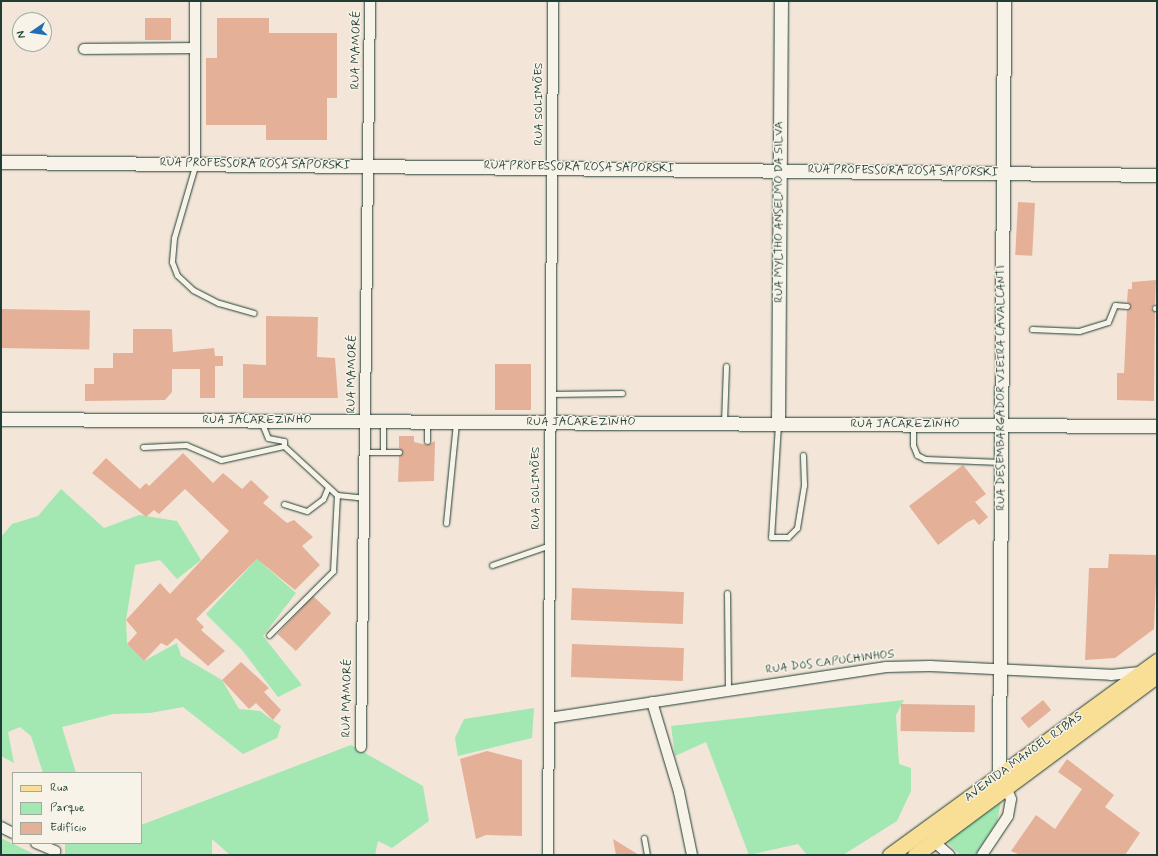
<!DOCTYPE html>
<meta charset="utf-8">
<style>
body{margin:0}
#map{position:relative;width:1158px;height:856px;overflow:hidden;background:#f3e6d8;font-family:Mynerve,sans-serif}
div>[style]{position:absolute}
.green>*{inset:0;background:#a3e7b2}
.building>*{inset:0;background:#e4b097;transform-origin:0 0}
.roads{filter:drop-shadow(0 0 1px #1f3d34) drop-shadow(0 0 1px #1f3d34)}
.lane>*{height:5px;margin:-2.5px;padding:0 2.5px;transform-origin:2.5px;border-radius:2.5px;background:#f7f3e8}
.street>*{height:10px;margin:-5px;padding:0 5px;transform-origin:5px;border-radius:5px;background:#f7f3e8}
.secondary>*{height:13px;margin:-6.5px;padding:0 6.5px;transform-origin:6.5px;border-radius:6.5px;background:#f7f3e8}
.primary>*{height:15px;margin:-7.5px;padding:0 7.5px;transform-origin:7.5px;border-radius:7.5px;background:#f9df96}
span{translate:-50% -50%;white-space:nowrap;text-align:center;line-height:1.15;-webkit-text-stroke:3px #f7f3e8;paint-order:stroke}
.street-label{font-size:12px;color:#1f3d34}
.frame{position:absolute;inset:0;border:2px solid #1f3d34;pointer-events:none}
.legend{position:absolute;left:12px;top:772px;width:130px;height:72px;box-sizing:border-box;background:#f7f3e8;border:1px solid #a1aaa0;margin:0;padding:5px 7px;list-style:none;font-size:12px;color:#1f3d34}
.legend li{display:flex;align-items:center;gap:8px;height:20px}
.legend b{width:20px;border:1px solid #a1aaa0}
.north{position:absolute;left:12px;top:12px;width:40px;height:40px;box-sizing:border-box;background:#f7f3e8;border:1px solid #a1aaa0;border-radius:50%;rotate:257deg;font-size:11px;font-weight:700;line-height:16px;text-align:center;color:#1f3d34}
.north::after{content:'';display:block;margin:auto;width:14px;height:18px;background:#1f6fb2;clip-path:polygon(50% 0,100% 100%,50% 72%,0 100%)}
</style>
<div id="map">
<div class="green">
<div style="clip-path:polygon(61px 489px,104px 528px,139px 515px,177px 521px,201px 560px,177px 579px,160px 560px,135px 565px,126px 620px,127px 644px,144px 661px,177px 643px,181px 656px,222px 680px,239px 709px,260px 711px,281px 726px,277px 738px,243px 754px,183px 707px,150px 713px,113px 714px,62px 727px,76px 773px,43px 773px,31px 736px,20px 727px,8px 732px,14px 763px,1px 756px,1px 537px,12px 524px,38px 516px)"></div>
<div style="clip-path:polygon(257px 559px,296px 593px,263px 636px,302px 685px,278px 697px,242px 650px,206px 614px)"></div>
<div style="clip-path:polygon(904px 700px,896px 715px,899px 764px,911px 768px,911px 791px,897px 821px,843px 855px,807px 855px,798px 844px,749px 855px,706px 742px,675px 756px,671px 726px)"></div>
<div style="clip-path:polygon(534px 708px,532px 738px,458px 756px,455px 738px,464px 719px)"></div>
<div style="clip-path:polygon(351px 745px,423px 786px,429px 821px,392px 848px,378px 841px,375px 855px,230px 855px,212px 839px,212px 855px,65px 855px,65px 843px,141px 843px,141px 825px)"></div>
<div style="clip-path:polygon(1001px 802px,997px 822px,975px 855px,960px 855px,945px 840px)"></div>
<div style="clip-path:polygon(1px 838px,36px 855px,1px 855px)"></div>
</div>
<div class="building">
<div style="left:171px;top:18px;width:22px;height:26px;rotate:90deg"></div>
<div style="clip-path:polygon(217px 18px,269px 18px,269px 33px,337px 33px,337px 98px,327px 98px,327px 140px,266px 140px,266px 125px,206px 125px,206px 58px,217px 58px)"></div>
<div style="left:1018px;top:202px;width:17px;height:53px;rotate:3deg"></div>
<div style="clip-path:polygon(1156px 280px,1155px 304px,1151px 308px,1155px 312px,1154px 401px,1117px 400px,1117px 373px,1124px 373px,1127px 310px,1131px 306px,1127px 302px,1128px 289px,1132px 289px,1132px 282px)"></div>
<div style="left:1px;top:309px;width:89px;height:39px;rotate:1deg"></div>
<div style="clip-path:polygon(266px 316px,318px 317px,317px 357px,335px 358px,338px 398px,243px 398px,243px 364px,266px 365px)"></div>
<div style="clip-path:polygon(133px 329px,172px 329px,173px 352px,214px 348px,215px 356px,223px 356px,223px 366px,215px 366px,215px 398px,200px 398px,200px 369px,172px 369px,172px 392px,165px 400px,85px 401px,85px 384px,94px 384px,94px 368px,113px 368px,113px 353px,133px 353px)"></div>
<div style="left:495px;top:364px;width:36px;height:46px"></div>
<div style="clip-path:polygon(399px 436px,414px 436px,414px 442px,427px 445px,435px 441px,434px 481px,398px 482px,399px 456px,403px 452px,399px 448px)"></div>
<div style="clip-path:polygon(183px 453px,213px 483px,223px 473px,242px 489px,251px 480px,269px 497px,263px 503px,287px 523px,294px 520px,313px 537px,302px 546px,320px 565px,295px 590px,257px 559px,196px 619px,204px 627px,201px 630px,225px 651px,208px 666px,176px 638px,167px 646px,161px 643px,144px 661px,127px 644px,137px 633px,126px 620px,160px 583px,170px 594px,229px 531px,185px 489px,159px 514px,154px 510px,146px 517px,92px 473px,106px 458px,140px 489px,146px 483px,149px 486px)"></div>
<div style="clip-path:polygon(963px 465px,986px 494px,975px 502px,988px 517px,979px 525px,974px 519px,968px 522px,938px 545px,909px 506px)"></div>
<div style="clip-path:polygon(1109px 554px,1157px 555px,1154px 629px,1115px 658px,1085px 660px,1089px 568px,1108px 568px)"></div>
<div style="left:572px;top:588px;width:112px;height:32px;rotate:2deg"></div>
<div style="left:313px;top:596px;width:25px;height:52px;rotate:43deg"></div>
<div style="left:572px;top:644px;width:112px;height:33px;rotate:2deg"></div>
<div style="clip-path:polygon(241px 662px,269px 688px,264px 692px,281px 710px,273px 720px,256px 703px,249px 709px,222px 680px)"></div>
<div style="left:1043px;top:700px;width:13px;height:29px;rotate:51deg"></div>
<div style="left:901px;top:704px;width:74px;height:27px;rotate:1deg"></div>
<div style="clip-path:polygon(487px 751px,522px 760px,522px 836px,486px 835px,476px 839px,460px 759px)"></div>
<div style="clip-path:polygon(1067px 759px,1114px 795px,1105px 807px,1140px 833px,1125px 855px,1020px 855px,1011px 851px,1036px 815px,1055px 829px,1082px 789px,1058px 772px)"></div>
<div style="clip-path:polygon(613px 839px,639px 855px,616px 855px)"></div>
</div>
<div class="roads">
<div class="lane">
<div style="left:195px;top:166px;width:75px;rotate:106.3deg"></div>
<div style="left:174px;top:238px;width:24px;rotate:95deg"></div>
<div style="left:172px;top:262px;width:14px;rotate:69deg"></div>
<div style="left:177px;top:275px;width:22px;rotate:43deg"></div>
<div style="left:193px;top:290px;width:29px;rotate:27deg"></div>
<div style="left:219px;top:303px;width:36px;rotate:16deg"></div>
<div style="left:1155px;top:308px;width:2px"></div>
<div style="left:1032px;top:329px;width:47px;rotate:2.4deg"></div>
<div style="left:1079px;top:331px;width:30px;rotate:-17deg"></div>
<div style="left:1108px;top:322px;width:18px;rotate:-68deg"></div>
<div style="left:1115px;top:305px;width:12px;rotate:5deg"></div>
<div style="left:551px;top:394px;width:71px;rotate:-0.8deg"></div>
<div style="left:261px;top:421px;width:18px;rotate:68deg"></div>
<div style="left:268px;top:438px;width:16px;rotate:11deg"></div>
<div style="left:284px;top:441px;width:5px;rotate:90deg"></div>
<div style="left:284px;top:446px;width:72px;rotate:42.8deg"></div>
<div style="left:383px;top:423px;width:29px;rotate:90deg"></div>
<div style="left:724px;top:423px;width:57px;rotate:-88deg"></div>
<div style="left:778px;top:424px;width:113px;rotate:93.5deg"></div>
<div style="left:771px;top:537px;width:17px"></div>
<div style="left:788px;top:537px;width:13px;rotate:-45deg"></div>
<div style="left:797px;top:528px;width:44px;rotate:-80.8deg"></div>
<div style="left:804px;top:485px;width:30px;rotate:-92deg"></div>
<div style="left:913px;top:426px;width:19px;rotate:90deg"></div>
<div style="left:913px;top:445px;width:11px;rotate:68deg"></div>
<div style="left:917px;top:455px;width:9px;rotate:27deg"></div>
<div style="left:925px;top:459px;width:75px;rotate:2.3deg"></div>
<div style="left:427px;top:441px;width:19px;rotate:-90deg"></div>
<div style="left:143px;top:447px;width:43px;rotate:-2.7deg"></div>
<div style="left:186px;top:445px;width:38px;rotate:23deg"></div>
<div style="left:221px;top:460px;width:65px;rotate:-12.5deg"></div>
<div style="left:365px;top:452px;width:34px"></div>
<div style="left:284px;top:504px;width:24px;rotate:17deg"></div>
<div style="left:307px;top:511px;width:20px;rotate:-37deg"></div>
<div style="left:323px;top:499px;width:13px;rotate:-67deg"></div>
<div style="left:446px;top:523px;width:100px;rotate:-84.3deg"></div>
<div style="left:492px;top:565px;width:61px;rotate:-19deg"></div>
<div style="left:727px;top:593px;width:97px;rotate:89.4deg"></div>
<div style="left:269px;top:635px;width:91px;rotate:-45deg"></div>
<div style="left:333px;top:571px;width:76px;rotate:-87deg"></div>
<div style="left:337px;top:495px;width:27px;rotate:6deg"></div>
<div style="left:644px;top:838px;width:17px;rotate:80deg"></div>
</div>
<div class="street">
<div style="left:84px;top:49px;width:111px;rotate:-0.5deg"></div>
<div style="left:195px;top:164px;width:163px;rotate:-90deg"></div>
<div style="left:652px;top:702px;width:94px;rotate:73.3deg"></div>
<div style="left:679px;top:792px;width:64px;rotate:78.3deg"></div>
<div style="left:549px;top:718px;width:341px;rotate:-8.6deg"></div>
<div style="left:886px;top:667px;width:44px;rotate:-1.3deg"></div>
<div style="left:930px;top:666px;width:181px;rotate:2.8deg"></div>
<div style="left:1111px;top:675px;width:29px;rotate:-6deg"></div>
<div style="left:361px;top:747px;width:746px;rotate:-89.31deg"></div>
<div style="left:1px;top:827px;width:13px;rotate:27deg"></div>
<div style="left:932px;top:840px;width:23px;rotate:41deg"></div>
<div style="left:36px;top:843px;width:21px;rotate:23deg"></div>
<div style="left:548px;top:855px;width:854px;rotate:-89.66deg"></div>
<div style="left:982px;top:855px;width:47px;rotate:-56.3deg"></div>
<div style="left:1008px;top:816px;width:17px;rotate:-80deg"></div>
<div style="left:1011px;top:799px;width:13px;rotate:-113deg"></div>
</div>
<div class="secondary">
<div style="left:1px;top:162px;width:1156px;rotate:0.64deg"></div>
<div style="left:1px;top:419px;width:1156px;rotate:0.35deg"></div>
<div style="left:778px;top:424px;width:423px;rotate:-89.6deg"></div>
<div style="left:1003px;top:782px;width:8px;rotate:-120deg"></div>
<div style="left:999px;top:775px;width:774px;rotate:-89.63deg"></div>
</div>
<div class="primary">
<div style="left:890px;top:855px;width:330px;rotate:-36deg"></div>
<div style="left:915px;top:855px;width:302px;rotate:-36.6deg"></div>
</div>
</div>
<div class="street-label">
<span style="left:357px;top:50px;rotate:-89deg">RUA MAMORÉ</span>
<span style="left:540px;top:104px;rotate:-90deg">RUA SOLIMÕES</span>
<span style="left:255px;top:165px;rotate:1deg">RUA PROFESSORA ROSA SAPORSKI</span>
<span style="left:579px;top:168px;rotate:1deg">RUA PROFESSORA ROSA SAPORSKI</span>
<span style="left:903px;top:172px;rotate:1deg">RUA PROFESSORA ROSA SAPORSKI</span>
<span style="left:780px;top:212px;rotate:-90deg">RUA MYLTHO ANSELMO DA SILVA</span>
<span style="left:353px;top:374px;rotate:-89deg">RUA MAMORÉ</span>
<span style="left:1002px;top:388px;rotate:-90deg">RUA DESEMBARGADOR VIEIRA CAVALCANTI</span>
<span style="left:257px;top:421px">RUA JACAREZINHO</span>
<span style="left:581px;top:423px">RUA JACAREZINHO</span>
<span style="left:905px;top:425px">RUA JACAREZINHO</span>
<span style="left:537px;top:488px;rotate:-90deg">RUA SOLIMÕES</span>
<span style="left:830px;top:663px;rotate:-7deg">RUA DOS CAPUCHINHOS</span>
<span style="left:348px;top:698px;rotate:-89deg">RUA MAMORÉ</span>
<span style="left:1024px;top:758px;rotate:-36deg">AVENIDA MANOEL RIBAS</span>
</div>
<div class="frame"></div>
<ul class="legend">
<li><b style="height:5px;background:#f9df96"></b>Rua</li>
<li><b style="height:11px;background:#a3e7b2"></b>Parque</li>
<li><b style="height:11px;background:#e4b097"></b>Edifício</li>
</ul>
<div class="north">N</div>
</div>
